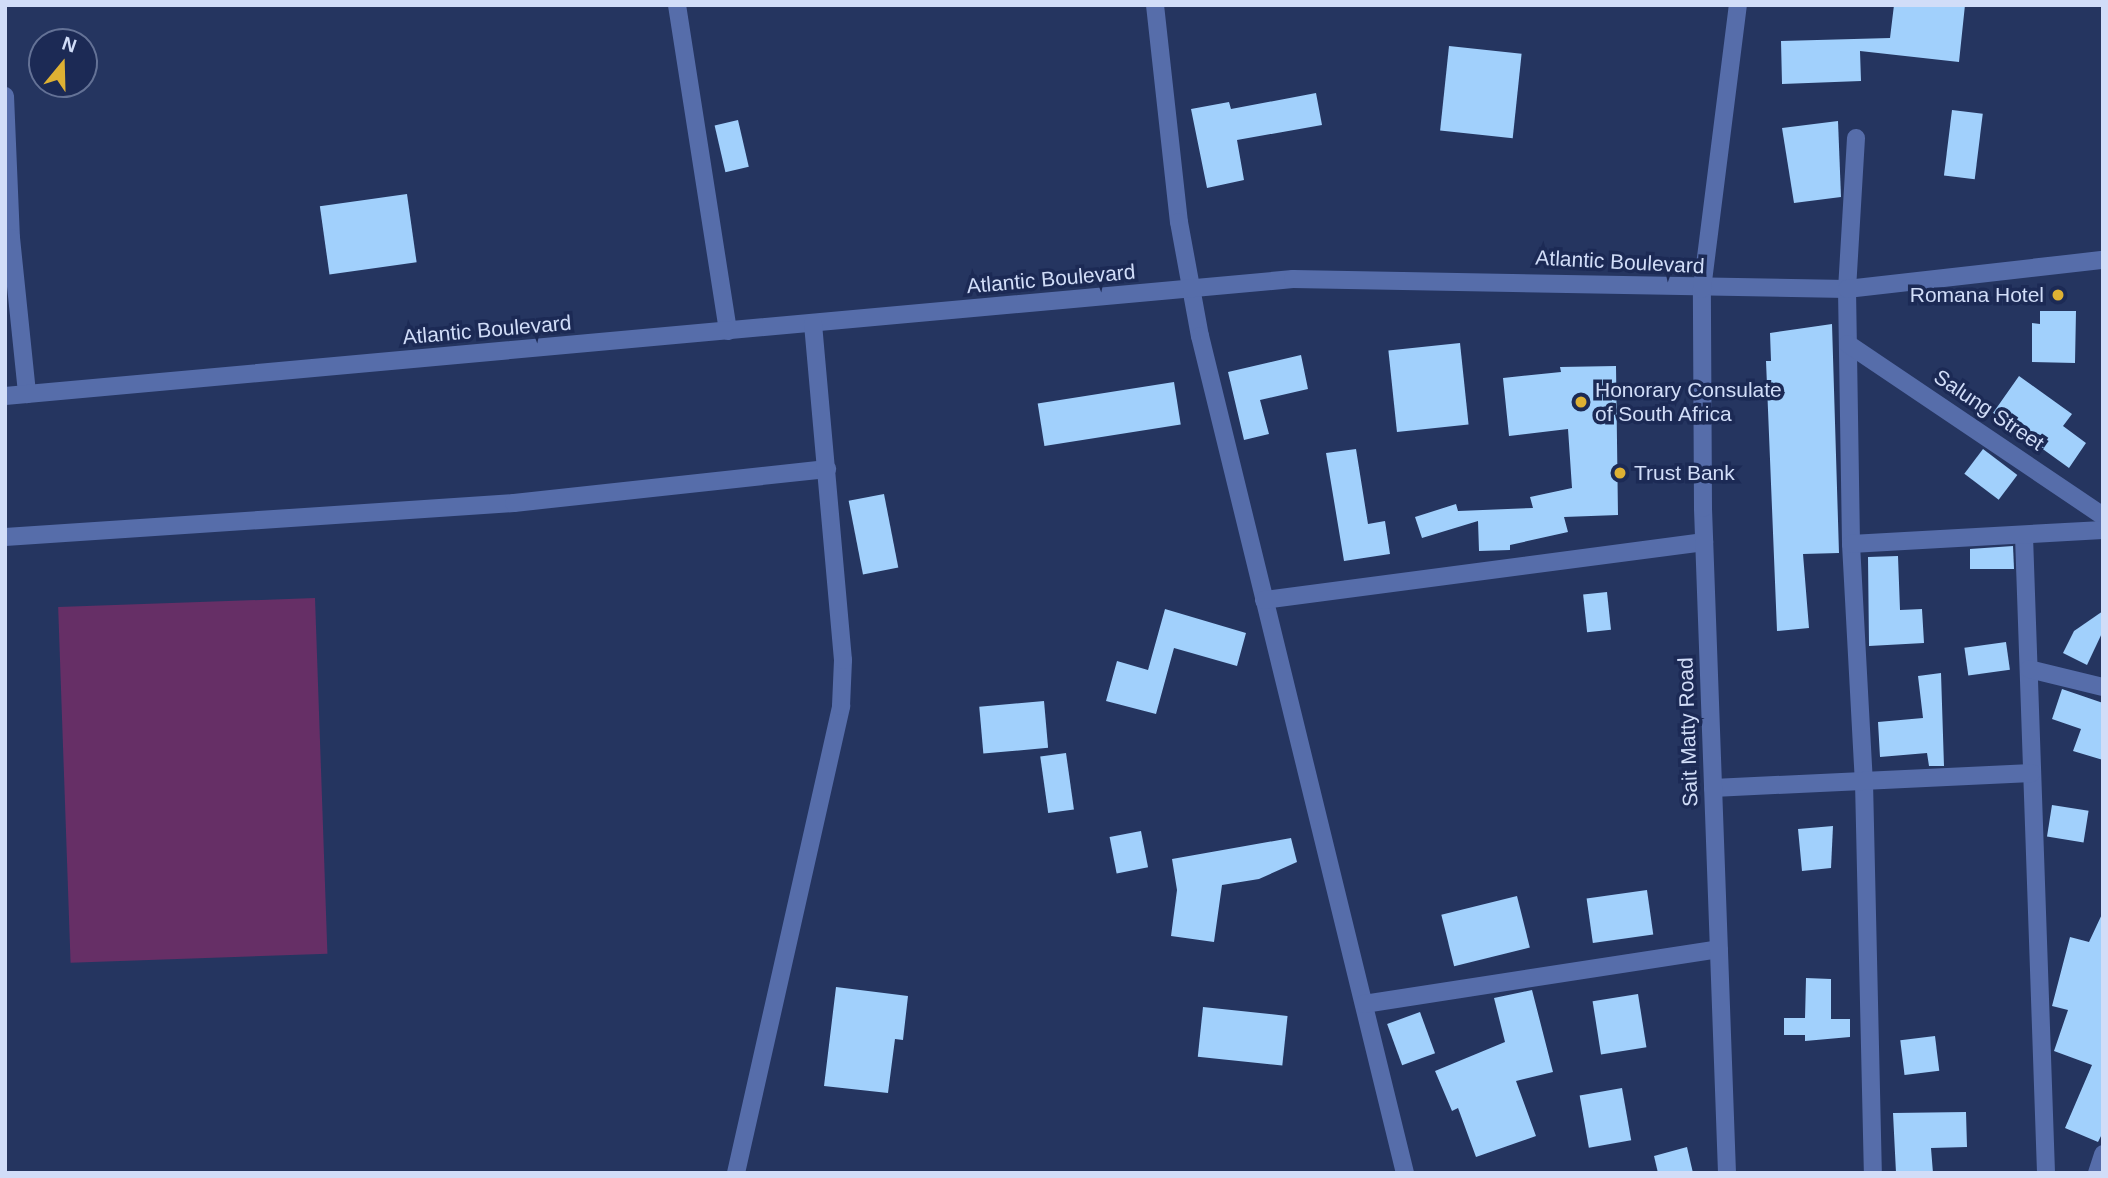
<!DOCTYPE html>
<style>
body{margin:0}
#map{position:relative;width:2108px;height:1178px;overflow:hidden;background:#253560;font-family:Helvetica,sans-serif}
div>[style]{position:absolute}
.green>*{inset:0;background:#662f66;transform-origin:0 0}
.building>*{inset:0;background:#a1d0fc;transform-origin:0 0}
.minor>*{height:18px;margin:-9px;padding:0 9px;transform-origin:9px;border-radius:9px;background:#566daa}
.dots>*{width:19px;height:19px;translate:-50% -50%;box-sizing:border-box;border:4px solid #1c2a55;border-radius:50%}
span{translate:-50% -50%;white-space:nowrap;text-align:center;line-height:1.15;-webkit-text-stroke:7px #1c2a55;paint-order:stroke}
.street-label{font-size:21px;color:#d1ddf8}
.poi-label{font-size:21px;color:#d1ddf8}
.right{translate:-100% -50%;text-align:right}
.left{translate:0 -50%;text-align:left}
.frame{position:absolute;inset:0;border:7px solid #d1ddf8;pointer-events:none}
.north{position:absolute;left:28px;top:28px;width:70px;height:70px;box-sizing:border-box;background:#1c2a55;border:2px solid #647296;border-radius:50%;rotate:19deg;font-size:19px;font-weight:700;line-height:28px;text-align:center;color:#d1ddf8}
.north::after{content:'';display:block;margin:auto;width:24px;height:32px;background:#deb133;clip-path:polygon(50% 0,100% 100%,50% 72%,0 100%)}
</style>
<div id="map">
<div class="green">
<div style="left:315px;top:598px;width:356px;height:257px;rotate:88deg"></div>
</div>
<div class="building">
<div style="clip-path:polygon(1894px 5px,1965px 5px,1959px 62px,1860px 51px,1861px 81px,1782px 84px,1781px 41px,1890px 38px)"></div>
<div style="left:1449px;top:46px;width:73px;height:85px;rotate:6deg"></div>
<div style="clip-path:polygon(1316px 93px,1322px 125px,1237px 140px,1244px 180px,1207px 188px,1191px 109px,1229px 102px,1231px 109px)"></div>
<div style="left:1952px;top:110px;width:31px;height:66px;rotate:7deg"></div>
<div style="left:738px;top:120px;width:48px;height:24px;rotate:77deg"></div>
<div style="clip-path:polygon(1838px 121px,1841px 197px,1794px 203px,1782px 128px)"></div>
<div style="left:407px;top:194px;width:69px;height:88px;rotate:82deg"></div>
<div style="clip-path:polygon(2040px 311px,2076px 311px,2075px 363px,2032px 362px,2032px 323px,2040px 324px)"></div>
<div style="clip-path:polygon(1832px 324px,1839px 553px,1803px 554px,1809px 628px,1777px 631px,1766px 361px,1771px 361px,1770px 333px)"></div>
<div style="left:1460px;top:343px;width:82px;height:72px;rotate:84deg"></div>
<div style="clip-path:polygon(1301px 355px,1308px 389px,1260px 400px,1269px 434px,1244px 440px,1228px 372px)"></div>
<div style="clip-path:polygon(1616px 366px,1618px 515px,1564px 517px,1568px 532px,1510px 545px,1510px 550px,1479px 551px,1478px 521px,1422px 538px,1415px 517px,1456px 504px,1458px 511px,1533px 508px,1530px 497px,1572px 488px,1568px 429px,1509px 436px,1503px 378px,1561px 372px,1560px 367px)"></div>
<div style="clip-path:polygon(2019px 376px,2072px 414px,2063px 426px,2086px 443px,2069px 468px,1993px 413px)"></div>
<div style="left:1174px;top:382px;width:43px;height:138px;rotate:81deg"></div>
<div style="clip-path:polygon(1356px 449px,1368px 524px,1385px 521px,1390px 554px,1344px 561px,1326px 453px)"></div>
<div style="left:1983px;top:449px;width:43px;height:31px;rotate:37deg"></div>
<div style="left:884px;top:494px;width:75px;height:36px;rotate:79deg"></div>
<div style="clip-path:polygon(2013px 546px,2014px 569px,1970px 569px,1970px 549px)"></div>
<div style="clip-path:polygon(1898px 556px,1900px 610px,1922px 609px,1924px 643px,1869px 646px,1868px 557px)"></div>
<div style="left:1607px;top:592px;width:38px;height:24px;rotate:84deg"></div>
<div style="clip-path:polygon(1165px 609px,1246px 633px,1237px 666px,1174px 648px,1156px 714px,1106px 701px,1117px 661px,1148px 670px)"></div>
<div style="clip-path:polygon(2103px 611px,2103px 631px,2087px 665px,2063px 653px,2074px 631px)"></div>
<div style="left:2006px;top:642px;width:28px;height:42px;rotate:82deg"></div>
<div style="clip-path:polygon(1941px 673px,1944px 766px,1929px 766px,1927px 753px,1880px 757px,1878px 722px,1923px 718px,1918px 676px)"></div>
<div style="clip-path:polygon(2062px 689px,2103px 703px,2103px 760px,2073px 751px,2081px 729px,2052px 719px)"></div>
<div style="left:1044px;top:701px;width:47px;height:65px;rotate:85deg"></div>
<div style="left:1066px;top:753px;width:57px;height:26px;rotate:82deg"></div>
<div style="left:2052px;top:805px;width:37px;height:32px;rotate:9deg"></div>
<div style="clip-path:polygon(1833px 826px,1831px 868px,1802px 871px,1798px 829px)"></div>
<div style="left:1141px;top:831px;width:37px;height:32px;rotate:79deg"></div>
<div style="clip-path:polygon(1291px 838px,1297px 862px,1259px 879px,1222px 885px,1214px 942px,1171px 936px,1177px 890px,1172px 859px)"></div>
<div style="left:1647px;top:890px;width:45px;height:61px;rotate:82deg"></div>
<div style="left:1517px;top:896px;width:53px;height:78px;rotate:76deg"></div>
<div style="clip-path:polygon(2103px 912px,2103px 1132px,2098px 1142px,2065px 1128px,2092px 1065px,2054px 1051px,2068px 1010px,2052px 1006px,2070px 937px,2089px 942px)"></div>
<div style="clip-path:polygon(1806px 978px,1831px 979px,1831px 1019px,1850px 1019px,1850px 1037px,1805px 1041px,1805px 1035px,1784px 1035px,1784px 1018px,1805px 1018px)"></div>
<div style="clip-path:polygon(836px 987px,908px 996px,903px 1040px,895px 1039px,888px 1093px,824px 1086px)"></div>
<div style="clip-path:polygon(1532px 990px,1553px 1072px,1516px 1081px,1536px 1136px,1476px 1157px,1458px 1108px,1452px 1111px,1435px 1071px,1505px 1042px,1494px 998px)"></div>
<div style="left:1638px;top:994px;width:54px;height:46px;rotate:81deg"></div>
<div style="left:1203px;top:1007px;width:85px;height:50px;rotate:6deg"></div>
<div style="left:1420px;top:1012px;width:44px;height:35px;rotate:70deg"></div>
<div style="left:1935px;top:1036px;width:35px;height:35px;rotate:83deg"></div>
<div style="left:1622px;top:1088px;width:53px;height:43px;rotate:80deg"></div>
<div style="clip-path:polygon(1966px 1112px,1967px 1147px,1931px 1148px,1933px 1173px,1896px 1173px,1893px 1113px)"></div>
<div style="clip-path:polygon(1687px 1147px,1693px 1173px,1658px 1173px,1654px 1156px)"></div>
</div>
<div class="minor">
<div style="left:677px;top:5px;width:330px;rotate:81.1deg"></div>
<div style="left:1155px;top:5px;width:218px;rotate:83.7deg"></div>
<div style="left:1179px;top:222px;width:116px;rotate:79.6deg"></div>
<div style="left:1200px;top:336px;width:862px;rotate:76.24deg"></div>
<div style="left:5px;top:96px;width:142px;rotate:87.6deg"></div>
<div style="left:11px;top:238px;width:157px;rotate:84.1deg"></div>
<div style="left:1856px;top:138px;width:151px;rotate:93.4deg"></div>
<div style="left:1847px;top:289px;width:255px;rotate:89.1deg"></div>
<div style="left:1851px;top:544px;width:238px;rotate:86.9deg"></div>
<div style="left:1864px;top:782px;width:391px;rotate:88.7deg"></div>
<div style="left:1848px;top:344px;width:308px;rotate:34deg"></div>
<div style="left:5px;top:396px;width:1293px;rotate:-5.19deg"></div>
<div style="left:1293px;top:279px;width:554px;rotate:1.03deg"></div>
<div style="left:1847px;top:289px;width:258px;rotate:-6.5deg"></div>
<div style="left:2024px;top:536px;width:637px;rotate:88.02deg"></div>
<div style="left:5px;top:537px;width:510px;rotate:-3.82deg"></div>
<div style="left:514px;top:503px;width:315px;rotate:-6.2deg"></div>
<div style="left:1851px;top:544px;width:252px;rotate:-3.2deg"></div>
<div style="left:1264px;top:600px;width:444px;rotate:-7.5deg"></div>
<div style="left:2029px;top:669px;width:76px;rotate:13.7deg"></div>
<div style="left:1713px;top:788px;width:319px;rotate:-2.7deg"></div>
<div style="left:1364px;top:1004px;width:359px;rotate:-8.8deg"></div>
<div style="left:736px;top:1173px;width:479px;rotate:-77.3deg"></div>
<div style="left:841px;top:706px;width:46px;rotate:-87.5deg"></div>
<div style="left:843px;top:660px;width:338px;rotate:-95.1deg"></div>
<div style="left:1727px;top:1173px;width:665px;rotate:-92.07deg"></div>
<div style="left:1703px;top:508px;width:219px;rotate:-90.3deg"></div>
<div style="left:1702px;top:289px;width:286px;rotate:-82.8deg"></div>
<div style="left:2097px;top:1173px;width:20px;rotate:-72deg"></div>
</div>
<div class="dots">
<div style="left:2058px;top:295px;background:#deb133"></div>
<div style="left:1581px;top:402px;background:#deb133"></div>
<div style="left:1620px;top:473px;background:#deb133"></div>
</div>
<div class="street-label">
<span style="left:1620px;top:262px;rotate:3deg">Atlantic Boulevard</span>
<span style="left:1051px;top:279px;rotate:-5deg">Atlantic Boulevard</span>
<span style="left:487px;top:330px;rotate:-5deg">Atlantic Boulevard</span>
<span style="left:1989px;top:410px;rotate:34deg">Salung Street</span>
<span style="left:1688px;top:732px;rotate:-92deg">Sait Matty Road</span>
</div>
<div class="poi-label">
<span class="right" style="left:2044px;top:295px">Romana Hotel</span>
<span class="left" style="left:1595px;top:402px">Honorary Consulate<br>of South Africa</span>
<span class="left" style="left:1634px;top:473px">Trust Bank</span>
</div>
<div class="frame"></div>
<div class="north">N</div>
</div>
